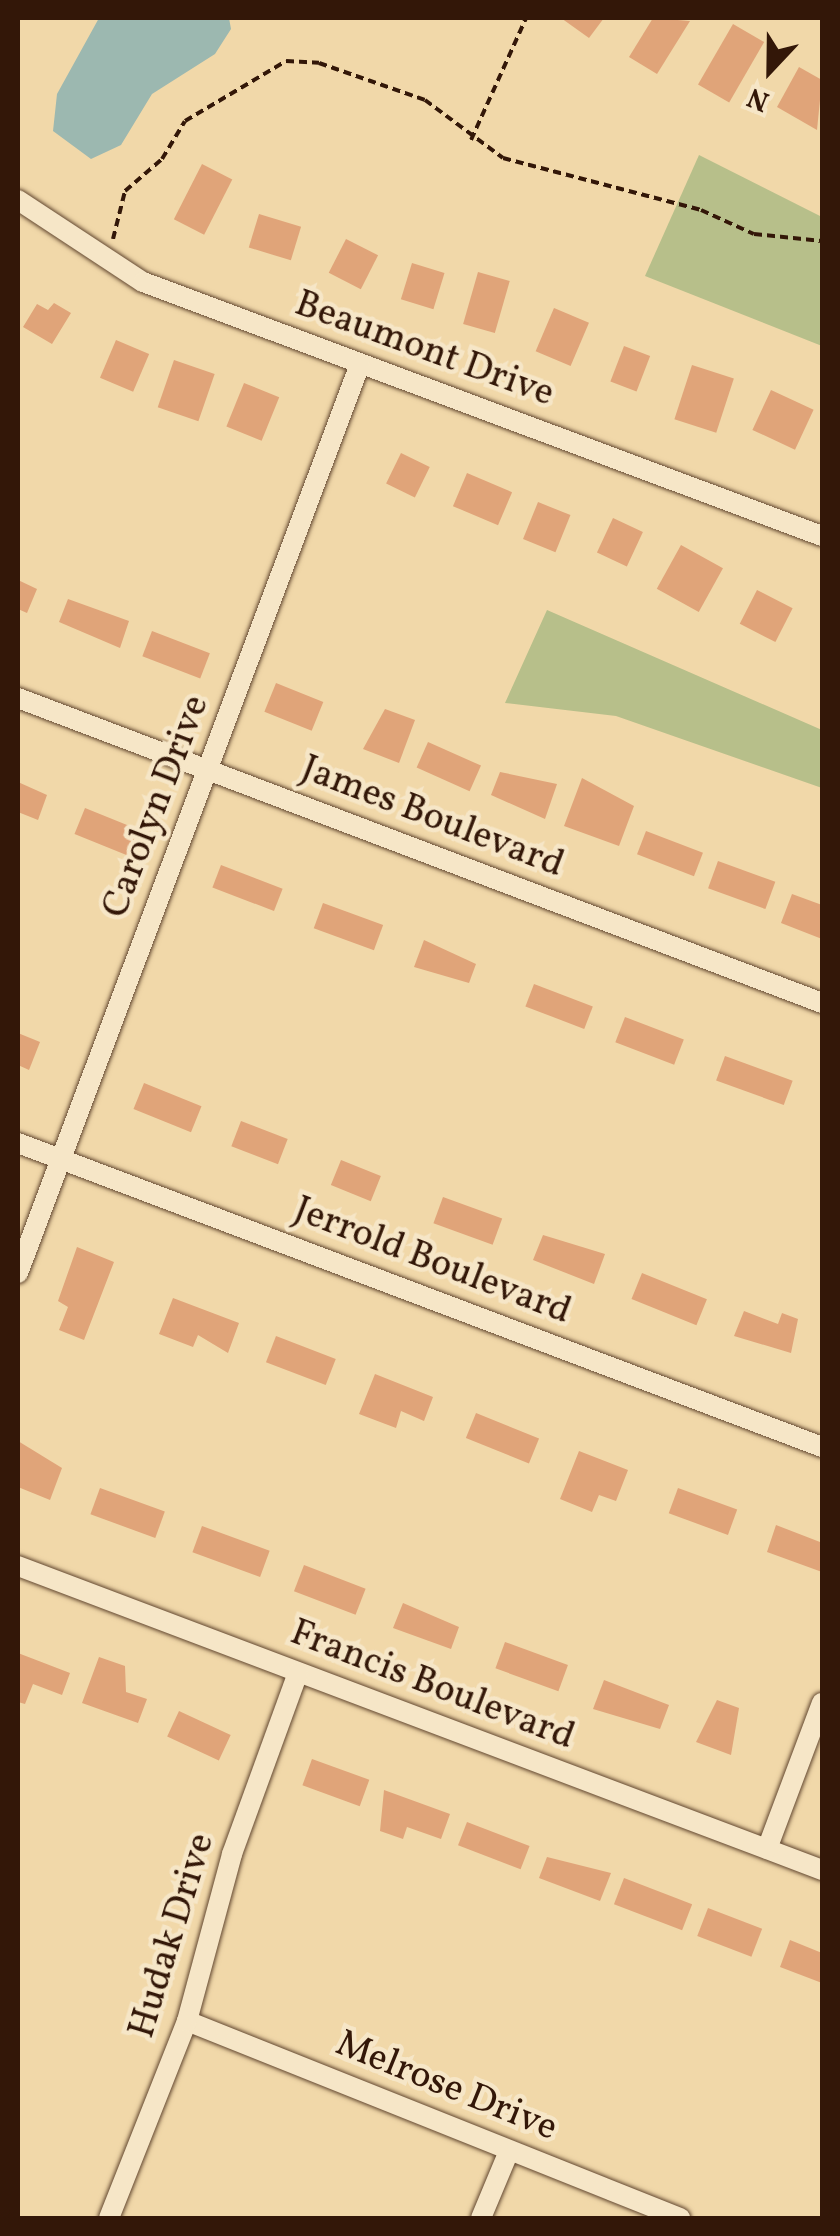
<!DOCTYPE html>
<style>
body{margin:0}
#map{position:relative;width:840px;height:2236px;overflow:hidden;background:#f1d8a9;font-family:Vollkorn,serif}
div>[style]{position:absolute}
.green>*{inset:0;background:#b7bf8a}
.water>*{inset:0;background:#9cb8b0}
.building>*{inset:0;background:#e0a479;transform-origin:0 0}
.path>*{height:4px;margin-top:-2px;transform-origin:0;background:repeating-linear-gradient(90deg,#331708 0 8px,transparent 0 13px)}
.roads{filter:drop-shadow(0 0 2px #624730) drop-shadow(0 0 2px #624730)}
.minor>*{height:20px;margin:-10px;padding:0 10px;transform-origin:10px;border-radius:10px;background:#f6e6c7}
span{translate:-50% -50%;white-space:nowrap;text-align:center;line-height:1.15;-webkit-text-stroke:9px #f6e6c7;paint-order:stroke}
.street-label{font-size:38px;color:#331708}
.frame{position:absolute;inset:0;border:20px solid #331708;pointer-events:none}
.north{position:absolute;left:720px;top:20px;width:100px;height:100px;-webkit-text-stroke:8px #f6e6c7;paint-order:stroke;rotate:202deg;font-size:28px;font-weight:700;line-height:40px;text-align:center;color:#331708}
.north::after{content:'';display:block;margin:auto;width:35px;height:45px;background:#331708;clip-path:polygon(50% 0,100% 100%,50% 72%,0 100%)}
</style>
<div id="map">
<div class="green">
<div style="clip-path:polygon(699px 155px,822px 217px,822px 346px,645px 276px)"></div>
<div style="clip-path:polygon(547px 610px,822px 730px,822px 788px,616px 716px,505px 703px)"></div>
</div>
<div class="water">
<div style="clip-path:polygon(99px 18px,229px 18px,231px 29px,215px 54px,152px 94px,121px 145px,91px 159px,53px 131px,57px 94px)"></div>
</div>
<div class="building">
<div style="clip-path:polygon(561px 18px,604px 18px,589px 38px)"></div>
<div style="clip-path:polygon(653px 18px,690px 21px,657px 74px,629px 57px)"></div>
<div style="left:733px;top:24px;width:36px;height:70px;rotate:30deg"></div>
<div style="clip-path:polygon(799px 67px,822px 80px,817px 130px,777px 107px)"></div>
<div style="left:202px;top:164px;width:34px;height:62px;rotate:27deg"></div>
<div style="left:259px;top:214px;width:44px;height:35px;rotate:17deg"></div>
<div style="left:346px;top:239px;width:36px;height:38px;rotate:27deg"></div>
<div style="left:412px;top:263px;width:34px;height:38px;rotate:17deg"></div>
<div style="left:478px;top:272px;width:33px;height:54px;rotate:16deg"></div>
<div style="clip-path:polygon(54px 303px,71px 313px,52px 344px,23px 327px,37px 304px,48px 310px)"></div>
<div style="left:554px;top:308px;width:38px;height:47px;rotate:23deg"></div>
<div style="left:116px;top:340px;width:36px;height:41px;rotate:23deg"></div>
<div style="left:624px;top:346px;width:28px;height:38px;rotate:21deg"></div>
<div style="left:174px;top:360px;width:43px;height:50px;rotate:19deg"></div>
<div style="left:692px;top:365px;width:44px;height:57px;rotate:18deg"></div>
<div style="left:244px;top:383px;width:38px;height:47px;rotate:22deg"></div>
<div style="left:771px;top:390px;width:47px;height:44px;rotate:25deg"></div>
<div style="left:401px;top:453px;width:32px;height:34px;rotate:26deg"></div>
<div style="left:467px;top:473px;width:49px;height:36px;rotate:23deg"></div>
<div style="left:538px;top:502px;width:35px;height:40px;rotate:22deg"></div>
<div style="left:613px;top:518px;width:33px;height:38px;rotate:25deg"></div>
<div style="left:681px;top:545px;width:48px;height:50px;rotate:29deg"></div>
<div style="clip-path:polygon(18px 580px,37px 589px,27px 613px,18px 609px)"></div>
<div style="left:757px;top:590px;width:40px;height:38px;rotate:27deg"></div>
<div style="clip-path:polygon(68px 599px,129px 621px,120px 648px,59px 622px)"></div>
<div style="left:152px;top:631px;width:62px;height:27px;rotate:21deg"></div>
<div style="left:276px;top:683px;width:51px;height:31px;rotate:22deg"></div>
<div style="clip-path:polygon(385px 709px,415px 720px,399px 763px,363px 749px)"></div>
<div style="left:428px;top:742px;width:58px;height:28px;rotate:24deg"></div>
<div style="clip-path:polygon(500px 772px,557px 784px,545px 819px,491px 795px)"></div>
<div style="clip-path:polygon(582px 778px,634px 806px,619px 846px,564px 826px)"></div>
<div style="clip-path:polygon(18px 782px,47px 795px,38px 820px,18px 812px)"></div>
<div style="left:85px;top:808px;width:58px;height:28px;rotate:22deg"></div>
<div style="left:646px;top:831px;width:61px;height:25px;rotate:21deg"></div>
<div style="left:718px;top:861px;width:61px;height:29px;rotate:20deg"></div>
<div style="left:221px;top:865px;width:66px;height:24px;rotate:21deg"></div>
<div style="clip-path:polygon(792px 894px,822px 905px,822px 939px,781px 923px)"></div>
<div style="left:323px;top:903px;width:64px;height:27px;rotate:20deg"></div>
<div style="clip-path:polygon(424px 940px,476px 964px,469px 983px,414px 967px)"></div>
<div style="left:534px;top:984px;width:63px;height:24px;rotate:21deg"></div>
<div style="left:625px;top:1017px;width:63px;height:27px;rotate:21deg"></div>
<div style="clip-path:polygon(18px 1033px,40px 1042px,29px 1070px,18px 1065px)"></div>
<div style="left:725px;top:1056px;width:72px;height:26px;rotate:20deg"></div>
<div style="left:144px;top:1083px;width:62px;height:28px;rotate:22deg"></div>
<div style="left:241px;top:1121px;width:50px;height:27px;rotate:21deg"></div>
<div style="left:341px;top:1160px;width:43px;height:27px;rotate:22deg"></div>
<div style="left:443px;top:1197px;width:63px;height:28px;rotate:20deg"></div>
<div style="clip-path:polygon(543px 1235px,605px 1254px,594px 1284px,533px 1260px)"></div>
<div style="clip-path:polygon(77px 1247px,114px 1262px,84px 1340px,59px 1330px,68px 1307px,58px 1301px)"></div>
<div style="left:642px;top:1273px;width:70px;height:28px;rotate:22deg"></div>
<div style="clip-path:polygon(173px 1298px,239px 1323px,228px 1353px,198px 1335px,193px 1347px,159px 1334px)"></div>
<div style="clip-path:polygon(744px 1311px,778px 1324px,782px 1313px,798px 1319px,791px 1353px,734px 1336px)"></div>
<div style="left:276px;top:1336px;width:64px;height:28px;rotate:21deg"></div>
<div style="clip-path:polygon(375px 1374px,433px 1397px,424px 1421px,401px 1411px,396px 1428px,359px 1414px)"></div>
<div style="left:476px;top:1413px;width:68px;height:27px;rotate:22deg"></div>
<div style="clip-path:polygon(18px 1441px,62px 1468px,50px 1500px,18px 1487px)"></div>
<div style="clip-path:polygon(579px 1451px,628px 1470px,616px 1501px,599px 1495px,592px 1512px,560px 1499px)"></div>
<div style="left:100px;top:1488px;width:69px;height:28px;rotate:20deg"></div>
<div style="left:678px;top:1488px;width:63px;height:27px;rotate:20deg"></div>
<div style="clip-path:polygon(776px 1525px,820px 1542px,822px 1572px,767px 1552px)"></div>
<div style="left:202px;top:1526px;width:72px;height:28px;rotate:20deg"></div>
<div style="left:304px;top:1565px;width:66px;height:28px;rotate:21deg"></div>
<div style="clip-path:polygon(403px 1603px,459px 1627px,451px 1649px,393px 1628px)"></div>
<div style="left:505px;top:1642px;width:67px;height:28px;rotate:20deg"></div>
<div style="clip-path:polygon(18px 1653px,70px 1673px,62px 1695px,33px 1684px,25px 1704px,18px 1702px)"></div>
<div style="clip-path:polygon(99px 1657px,125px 1666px,126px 1692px,147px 1699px,138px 1723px,82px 1703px)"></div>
<div style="clip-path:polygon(604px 1680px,669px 1705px,660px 1729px,593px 1709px)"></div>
<div style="clip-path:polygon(717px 1700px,739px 1708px,731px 1755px,696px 1742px)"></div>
<div style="left:179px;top:1711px;width:57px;height:28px;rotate:25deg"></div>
<div style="left:312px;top:1759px;width:61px;height:28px;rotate:20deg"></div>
<div style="clip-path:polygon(384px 1790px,450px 1814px,441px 1839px,407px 1827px,403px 1839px,380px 1831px)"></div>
<div style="left:467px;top:1822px;width:67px;height:25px;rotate:21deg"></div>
<div style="clip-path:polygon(547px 1857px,611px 1873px,600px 1901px,539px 1878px)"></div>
<div style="left:624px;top:1878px;width:73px;height:28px;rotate:21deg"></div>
<div style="left:708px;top:1908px;width:58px;height:30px;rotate:21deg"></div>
<div style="clip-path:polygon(790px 1940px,822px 1953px,822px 1983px,780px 1967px)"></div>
</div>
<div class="path">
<div style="left:471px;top:140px;width:134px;rotate:-65.7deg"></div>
<div style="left:113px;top:239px;width:49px;rotate:-76deg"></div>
<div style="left:125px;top:191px;width:49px;rotate:-40.9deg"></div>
<div style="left:162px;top:159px;width:44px;rotate:-58.8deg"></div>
<div style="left:185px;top:121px;width:117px;rotate:-30.7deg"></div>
<div style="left:286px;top:61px;width:33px;rotate:3deg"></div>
<div style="left:319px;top:63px;width:112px;rotate:19.2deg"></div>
<div style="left:425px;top:100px;width:97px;rotate:36.6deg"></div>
<div style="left:503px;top:158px;width:205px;rotate:14.7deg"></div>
<div style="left:701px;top:210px;width:58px;rotate:24.4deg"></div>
<div style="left:754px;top:234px;width:68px;rotate:5.9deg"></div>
</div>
<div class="roads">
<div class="minor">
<div style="left:18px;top:200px;width:149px;rotate:33.3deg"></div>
<div style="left:143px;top:282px;width:725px;rotate:20.51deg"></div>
<div style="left:18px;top:698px;width:860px;rotate:20.77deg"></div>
<div style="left:18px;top:1143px;width:860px;rotate:20.71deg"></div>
<div style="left:18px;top:1273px;width:971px;rotate:-69.38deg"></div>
<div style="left:18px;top:1566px;width:860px;rotate:20.71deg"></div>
<div style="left:767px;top:1849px;width:156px;rotate:-69.4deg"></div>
<div style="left:187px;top:2021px;width:531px;rotate:21.78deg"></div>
<div style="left:109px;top:2218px;width:212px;rotate:-68.4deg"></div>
<div style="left:187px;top:2021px;width:173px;rotate:-74.9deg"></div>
<div style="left:232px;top:1854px;width:193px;rotate:-70deg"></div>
<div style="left:481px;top:2218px;width:73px;rotate:-67.3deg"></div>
</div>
</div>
<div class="street-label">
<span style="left:424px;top:350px;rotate:20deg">Beaumont Drive</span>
<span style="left:157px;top:807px;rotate:-69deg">Carolyn Drive</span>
<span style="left:432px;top:818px;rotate:21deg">James Boulevard</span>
<span style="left:432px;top:1262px;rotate:21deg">Jerrold Boulevard</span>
<span style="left:432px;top:1686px;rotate:21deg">Francis Boulevard</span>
<span style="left:173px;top:1936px;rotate:-73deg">Hudak Drive</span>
<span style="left:446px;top:2087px;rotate:22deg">Melrose Drive</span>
</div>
<div class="frame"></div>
<div class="north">N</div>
</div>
